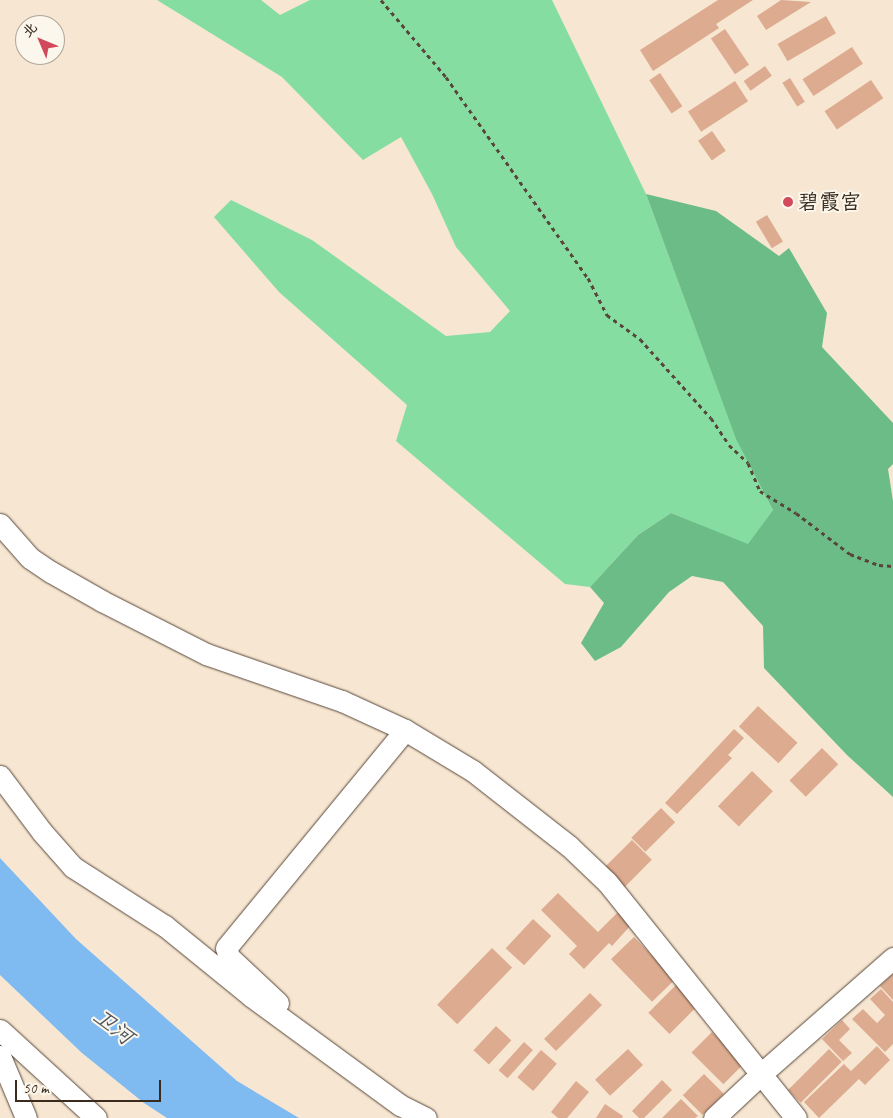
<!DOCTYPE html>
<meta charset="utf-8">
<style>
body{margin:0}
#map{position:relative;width:893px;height:1118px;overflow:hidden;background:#f7e7d2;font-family:Caveat,"LXGW WenKai TC",sans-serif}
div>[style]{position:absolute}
.green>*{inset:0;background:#85dda2}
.forest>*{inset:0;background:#6cbc88}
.water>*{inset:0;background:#7fbbf1}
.building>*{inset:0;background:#ddab8f;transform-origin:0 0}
.path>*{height:3px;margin-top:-1.5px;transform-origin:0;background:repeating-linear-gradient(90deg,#574639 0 4px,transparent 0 8px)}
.roads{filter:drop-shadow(0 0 1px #574639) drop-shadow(0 0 1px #574639)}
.street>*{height:21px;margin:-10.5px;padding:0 10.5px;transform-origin:10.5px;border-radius:10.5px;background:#fff}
.dots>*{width:14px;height:14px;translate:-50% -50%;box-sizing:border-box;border:2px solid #fbf7ec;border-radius:50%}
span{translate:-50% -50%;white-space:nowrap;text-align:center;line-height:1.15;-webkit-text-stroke:4px #fbf7ec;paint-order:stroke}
.poi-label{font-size:21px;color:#3b2a1e}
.left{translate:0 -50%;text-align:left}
.water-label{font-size:22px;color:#4f565d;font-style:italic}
.north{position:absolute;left:15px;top:15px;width:50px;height:50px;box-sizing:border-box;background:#fbf7ec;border:1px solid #aea59a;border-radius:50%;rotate:315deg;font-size:14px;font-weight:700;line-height:20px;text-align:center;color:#3b2a1e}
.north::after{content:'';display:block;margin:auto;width:18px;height:22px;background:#d1495b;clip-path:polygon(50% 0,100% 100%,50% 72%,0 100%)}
.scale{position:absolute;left:15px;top:1080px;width:146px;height:22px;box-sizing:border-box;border:2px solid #3b2a1e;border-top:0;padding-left:6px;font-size:15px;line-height:18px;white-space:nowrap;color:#3b2a1e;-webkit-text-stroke:4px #fbf7ec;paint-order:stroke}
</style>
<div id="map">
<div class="green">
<div style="clip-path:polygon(157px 0,261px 0,280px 15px,310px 0,552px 0,646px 194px,736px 438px,773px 510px,748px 545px,671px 513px,638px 535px,590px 587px,565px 584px,396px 441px,407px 405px,279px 292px,214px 217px,231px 200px,312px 240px,446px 336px,490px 332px,510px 311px,456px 247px,432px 194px,401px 137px,363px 160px,282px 77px)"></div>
</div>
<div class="forest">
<div style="clip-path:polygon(646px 194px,716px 211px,779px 256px,789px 248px,827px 313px,822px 347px,893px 423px,893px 464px,888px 469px,893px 501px,893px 797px,847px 755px,764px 668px,763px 626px,723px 582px,692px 576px,669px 592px,621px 647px,595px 661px,581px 643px,604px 603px,590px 587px,638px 535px,671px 513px,748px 544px,773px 510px,736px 439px)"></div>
</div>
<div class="water">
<div style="clip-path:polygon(0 858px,76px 939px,237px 1081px,299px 1118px,167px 1118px,144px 1103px,82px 1053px,0 975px)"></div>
</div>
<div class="building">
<div style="clip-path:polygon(718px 0,753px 0,716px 24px,719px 28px,653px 71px,640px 50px)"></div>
<div style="clip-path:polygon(781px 0,811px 2px,766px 30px,757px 16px)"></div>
<div style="left:826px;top:16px;width:20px;height:56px;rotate:60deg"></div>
<div style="left:725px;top:29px;width:43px;height:17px;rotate:56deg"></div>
<div style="left:852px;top:47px;width:20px;height:59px;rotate:57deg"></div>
<div style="left:765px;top:66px;width:12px;height:26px;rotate:55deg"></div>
<div style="left:660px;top:73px;width:40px;height:13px;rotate:56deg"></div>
<div style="left:790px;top:78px;width:28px;height:9px;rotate:58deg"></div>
<div style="left:871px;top:80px;width:22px;height:56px;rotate:56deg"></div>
<div style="left:735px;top:81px;width:24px;height:56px;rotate:57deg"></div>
<div style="left:712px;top:131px;width:24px;height:17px;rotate:55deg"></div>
<div style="left:767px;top:215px;width:31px;height:13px;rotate:59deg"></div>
<div style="left:758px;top:706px;width:54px;height:28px;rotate:43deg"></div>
<div style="clip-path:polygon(734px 729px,744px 738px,728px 755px,732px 758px,677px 814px,665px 803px)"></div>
<div style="left:822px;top:748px;width:23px;height:46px;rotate:45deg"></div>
<div style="left:752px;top:771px;width:29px;height:49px;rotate:44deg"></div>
<div style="left:661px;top:808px;width:20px;height:42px;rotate:45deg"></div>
<div style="left:632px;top:840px;width:28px;height:39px;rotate:45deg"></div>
<div style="clip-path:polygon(558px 893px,598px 932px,618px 912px,631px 925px,612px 946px,609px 943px,584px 969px,569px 954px,577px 946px,541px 910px)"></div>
<div style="left:533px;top:919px;width:25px;height:40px;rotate:43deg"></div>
<div style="left:634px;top:937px;width:59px;height:32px;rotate:46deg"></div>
<div style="left:492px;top:948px;width:28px;height:79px;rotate:44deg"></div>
<div style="clip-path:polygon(893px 974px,893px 1000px,880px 986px)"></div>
<div style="left:678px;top:983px;width:30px;height:42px;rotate:45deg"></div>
<div style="clip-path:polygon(881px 989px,893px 1002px,893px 1044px,885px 1052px,852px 1019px,863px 1009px,877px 1023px,885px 1015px,870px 999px)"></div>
<div style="left:590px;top:993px;width:17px;height:65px;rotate:45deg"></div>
<div style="clip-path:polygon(842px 1020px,850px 1029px,839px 1040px,852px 1053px,843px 1061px,822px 1039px)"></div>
<div style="left:496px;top:1026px;width:21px;height:33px;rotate:43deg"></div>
<div style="left:712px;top:1032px;width:45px;height:29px;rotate:45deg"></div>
<div style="left:524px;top:1042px;width:12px;height:38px;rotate:42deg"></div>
<div style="clip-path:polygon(877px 1046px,890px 1060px,865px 1085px,859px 1079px,819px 1118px,804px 1102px,844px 1064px,851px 1071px)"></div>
<div style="left:628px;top:1049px;width:22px;height:45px;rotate:47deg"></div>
<div style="left:829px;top:1049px;width:18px;height:58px;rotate:45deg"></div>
<div style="left:541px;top:1050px;width:21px;height:36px;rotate:41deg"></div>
<div style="left:704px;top:1074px;width:28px;height:30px;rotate:45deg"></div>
<div style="clip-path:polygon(662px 1080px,672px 1090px,644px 1118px,639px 1118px,632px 1111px)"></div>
<div style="clip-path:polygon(576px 1081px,589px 1092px,567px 1118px,558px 1118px,551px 1112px)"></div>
<div style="clip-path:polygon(681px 1099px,698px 1116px,695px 1118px,662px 1118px)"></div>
<div style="clip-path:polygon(605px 1104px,623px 1116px,622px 1118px,596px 1118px)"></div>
</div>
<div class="path">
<div style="left:381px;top:0;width:101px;rotate:49.8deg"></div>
<div style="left:446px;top:77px;width:246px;rotate:54.8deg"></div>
<div style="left:588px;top:278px;width:42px;rotate:62.8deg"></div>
<div style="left:607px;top:315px;width:41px;rotate:36deg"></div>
<div style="left:640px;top:339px;width:106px;rotate:48.1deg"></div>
<div style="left:711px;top:418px;width:32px;rotate:56deg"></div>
<div style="left:729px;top:445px;width:26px;rotate:43deg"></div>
<div style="left:748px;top:463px;width:30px;rotate:67deg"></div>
<div style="left:760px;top:491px;width:42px;rotate:31.4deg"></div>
<div style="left:796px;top:513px;width:68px;rotate:37.2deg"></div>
<div style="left:850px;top:554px;width:31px;rotate:21deg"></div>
<div style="left:879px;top:565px;width:14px;rotate:4deg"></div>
</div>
<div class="roads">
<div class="street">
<div style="left:0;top:524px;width:45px;rotate:48.6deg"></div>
<div style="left:30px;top:558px;width:25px;rotate:34deg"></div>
<div style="left:51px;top:572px;width:59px;rotate:29.6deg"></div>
<div style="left:102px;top:601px;width:117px;rotate:27deg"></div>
<div style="left:206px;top:654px;width:144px;rotate:19.1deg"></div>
<div style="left:342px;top:701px;width:69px;rotate:24.7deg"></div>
<div style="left:405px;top:730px;width:79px;rotate:31.1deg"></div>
<div style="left:473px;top:771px;width:122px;rotate:38deg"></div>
<div style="left:569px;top:846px;width:52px;rotate:43.5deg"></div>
<div style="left:607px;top:882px;width:302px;rotate:51.3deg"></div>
<div style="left:0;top:776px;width:70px;rotate:53.1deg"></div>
<div style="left:42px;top:832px;width:47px;rotate:48.5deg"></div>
<div style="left:73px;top:867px;width:109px;rotate:32.7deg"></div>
<div style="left:165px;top:926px;width:111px;rotate:39.1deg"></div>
<div style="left:251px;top:996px;width:185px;rotate:36.2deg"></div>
<div style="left:400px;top:1105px;width:29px;rotate:27deg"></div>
<div style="left:278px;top:1003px;width:67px;rotate:-136.8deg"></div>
<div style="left:229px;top:957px;width:9px;rotate:-108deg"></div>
<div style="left:226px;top:948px;width:282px;rotate:-50.6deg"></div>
<div style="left:0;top:1030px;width:130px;rotate:42.5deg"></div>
<div style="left:0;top:1056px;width:67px;rotate:67.2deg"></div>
<div style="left:714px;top:1118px;width:64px;rotate:-43.1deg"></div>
<div style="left:761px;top:1074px;width:176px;rotate:-41.3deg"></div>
</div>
</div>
<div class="dots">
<div style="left:788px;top:202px;background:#d1495b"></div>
</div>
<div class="poi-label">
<span class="left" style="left:798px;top:202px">碧霞宫</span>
</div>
<div class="water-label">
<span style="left:113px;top:1027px;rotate:38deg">卫河</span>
</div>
<div class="north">北</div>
<div class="scale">50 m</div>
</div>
